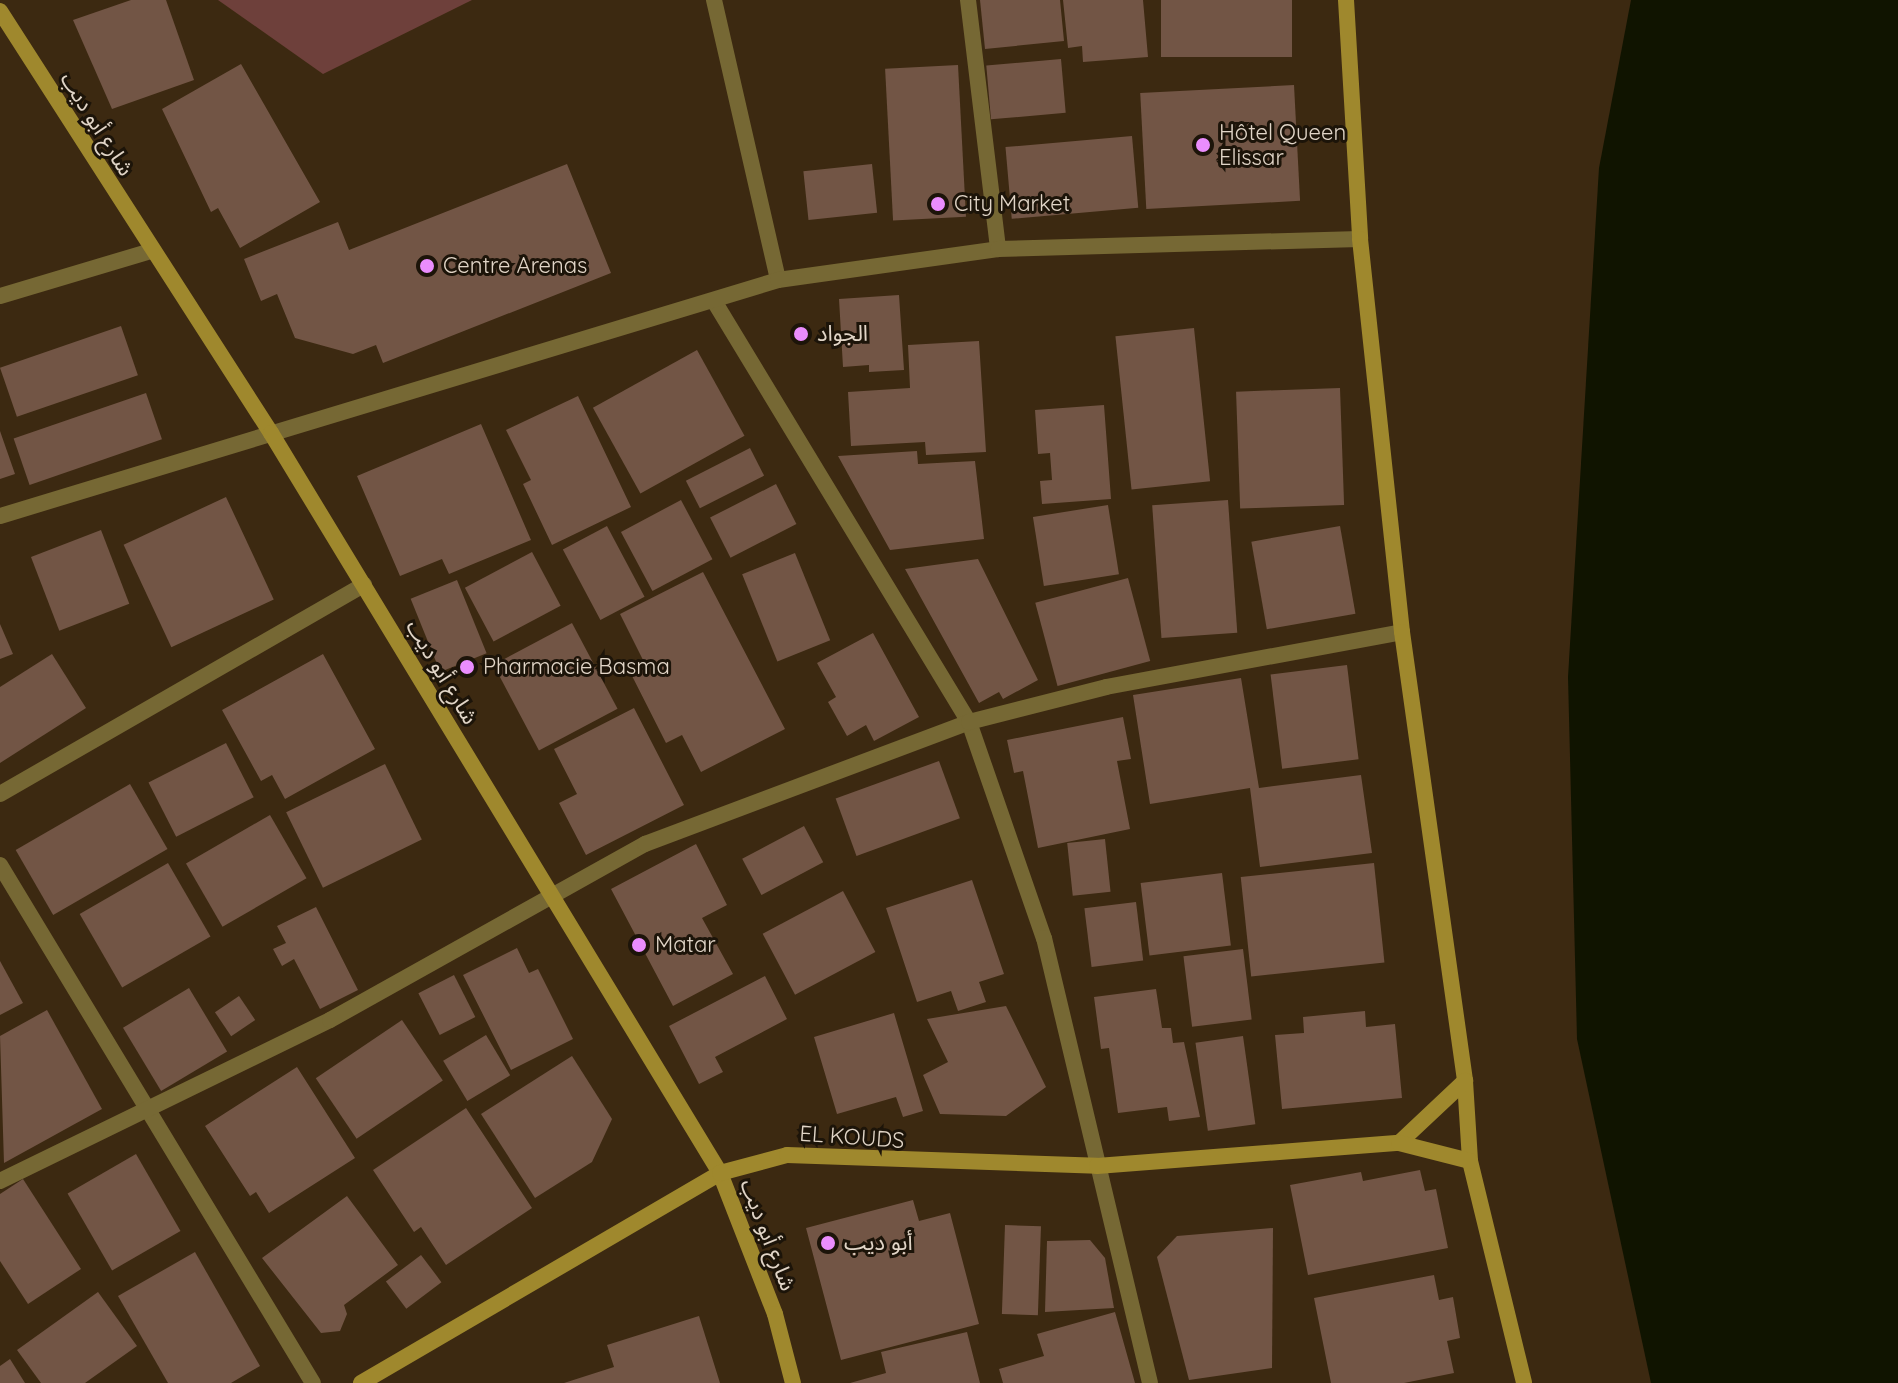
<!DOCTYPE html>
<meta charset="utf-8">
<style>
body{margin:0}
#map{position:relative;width:1898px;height:1383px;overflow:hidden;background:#3c2911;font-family:Quicksand,"Noto Sans Arabic",sans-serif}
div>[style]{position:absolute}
.green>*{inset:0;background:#6e403b}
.water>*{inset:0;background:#101400}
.building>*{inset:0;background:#725545;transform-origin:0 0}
.service>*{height:16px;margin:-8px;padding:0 8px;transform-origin:8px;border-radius:8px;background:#766834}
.minor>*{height:16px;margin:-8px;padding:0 8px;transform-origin:8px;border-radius:8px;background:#766834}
.secondary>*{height:16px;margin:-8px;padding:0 8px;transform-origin:8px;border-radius:8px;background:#9f882d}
.dots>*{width:22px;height:22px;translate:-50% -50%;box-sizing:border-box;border:4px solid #1c1409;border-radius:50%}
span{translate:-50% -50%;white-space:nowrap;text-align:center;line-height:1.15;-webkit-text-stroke:6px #1c1409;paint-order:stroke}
.street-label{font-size:22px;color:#e1d5c7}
.poi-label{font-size:22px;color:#e1d5c7}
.left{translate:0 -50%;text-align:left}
</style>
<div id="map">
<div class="green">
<div style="clip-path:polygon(218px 0,472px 0,323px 74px)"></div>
</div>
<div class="water">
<div style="clip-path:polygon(1631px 0,1898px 0,1898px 1383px,1651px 1383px,1577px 1039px,1568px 677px,1599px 168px)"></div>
</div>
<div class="building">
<div style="clip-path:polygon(131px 0,166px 0,194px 80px,112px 109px,73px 20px)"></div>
<div style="clip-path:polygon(980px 0,1060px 0,1064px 41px,985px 49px)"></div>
<div style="clip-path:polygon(1063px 0,1143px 0,1148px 57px,1083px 62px,1082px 46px,1068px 48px)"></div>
<div style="left:1161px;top:0;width:131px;height:57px"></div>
<div style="left:1061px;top:59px;width:54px;height:75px;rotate:85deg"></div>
<div style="clip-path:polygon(241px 64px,320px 202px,240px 248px,218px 208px,211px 212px,162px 109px)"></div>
<div style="left:958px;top:65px;width:152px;height:73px;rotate:87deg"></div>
<div style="left:1294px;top:85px;width:116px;height:154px;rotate:87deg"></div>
<div style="left:1132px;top:136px;width:72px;height:127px;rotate:85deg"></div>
<div style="clip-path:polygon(567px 164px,611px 273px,383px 363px,376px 345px,353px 354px,295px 338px,277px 294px,261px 301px,244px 259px,338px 222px,349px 250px)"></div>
<div style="left:872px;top:164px;width:49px;height:69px;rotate:84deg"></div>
<div style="clip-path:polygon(899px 295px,904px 370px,869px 372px,869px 365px,843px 367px,839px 299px)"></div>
<div style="left:121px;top:326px;width:52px;height:128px;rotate:71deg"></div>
<div style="left:1194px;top:328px;width:154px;height:79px;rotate:84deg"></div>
<div style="clip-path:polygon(979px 341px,986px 452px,926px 455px,925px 442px,851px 446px,848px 392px,910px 388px,908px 345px)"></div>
<div style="left:697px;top:350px;width:98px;height:119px;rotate:61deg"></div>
<div style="left:1340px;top:388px;width:117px;height:104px;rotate:88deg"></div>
<div style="left:146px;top:393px;width:49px;height:140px;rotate:71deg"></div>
<div style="clip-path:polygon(578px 396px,631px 507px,552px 545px,523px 484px,531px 480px,506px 430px)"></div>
<div style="clip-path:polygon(1104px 405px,1111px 499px,1042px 504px,1040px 481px,1052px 480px,1050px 453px,1038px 454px,1035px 410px)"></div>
<div style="clip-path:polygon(481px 424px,531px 540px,449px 574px,442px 559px,400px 576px,357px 476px)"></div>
<div style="clip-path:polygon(0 431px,15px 474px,0 479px)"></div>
<div style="left:750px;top:448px;width:31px;height:72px;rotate:63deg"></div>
<div style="clip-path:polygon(917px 451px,918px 464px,975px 461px,984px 539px,890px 550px,838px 456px)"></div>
<div style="left:776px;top:484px;width:45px;height:74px;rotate:63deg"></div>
<div style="left:226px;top:497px;width:113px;height:113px;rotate:65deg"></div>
<div style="left:681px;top:500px;width:67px;height:68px;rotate:62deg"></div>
<div style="left:1228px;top:500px;width:133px;height:76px;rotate:86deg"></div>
<div style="left:1108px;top:505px;width:70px;height:76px;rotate:81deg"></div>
<div style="left:607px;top:526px;width:80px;height:50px;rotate:62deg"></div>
<div style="left:1340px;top:526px;width:89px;height:90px;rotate:80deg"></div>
<div style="left:101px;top:530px;width:79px;height:75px;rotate:69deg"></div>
<div style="left:532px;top:552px;width:61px;height:76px;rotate:62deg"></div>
<div style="left:795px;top:553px;width:94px;height:57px;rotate:68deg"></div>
<div style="clip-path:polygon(978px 559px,1038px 680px,1003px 699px,999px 692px,979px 703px,905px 569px)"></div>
<div style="clip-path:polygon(703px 572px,785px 729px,701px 772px,682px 735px,666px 743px,628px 668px,643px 660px,620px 614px)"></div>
<div style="left:1128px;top:578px;width:86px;height:96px;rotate:75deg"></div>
<div style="left:457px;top:580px;width:79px;height:50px;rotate:68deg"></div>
<div style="left:572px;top:623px;width:97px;height:89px;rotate:62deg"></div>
<div style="clip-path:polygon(0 624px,13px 654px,0 659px)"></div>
<div style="clip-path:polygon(873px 633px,919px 717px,874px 741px,866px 725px,847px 736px,828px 702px,836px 697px,817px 663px)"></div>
<div style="clip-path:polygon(52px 654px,86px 708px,0 763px,0 687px)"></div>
<div style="clip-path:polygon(323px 654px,375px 749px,285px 799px,272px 775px,261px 781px,222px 710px)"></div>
<div style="left:1347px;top:665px;width:95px;height:77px;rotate:83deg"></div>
<div style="clip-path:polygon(1241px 678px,1259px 788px,1361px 775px,1372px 853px,1260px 867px,1250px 788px,1150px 804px,1133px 695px)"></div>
<div style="clip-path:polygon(634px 708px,684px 805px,586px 855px,559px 803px,577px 794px,554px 749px)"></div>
<div style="clip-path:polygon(1123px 717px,1131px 759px,1117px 761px,1130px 829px,1038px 848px,1023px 771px,1014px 773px,1007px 740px)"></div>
<div style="left:226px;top:743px;width:61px;height:87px;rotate:63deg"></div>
<div style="left:939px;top:761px;width:61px;height:110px;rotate:70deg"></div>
<div style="left:385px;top:764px;width:84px;height:110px;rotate:64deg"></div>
<div style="left:130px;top:784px;width:75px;height:132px;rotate:60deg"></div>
<div style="left:270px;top:815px;width:73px;height:97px;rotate:60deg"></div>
<div style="left:804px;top:826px;width:41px;height:70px;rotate:62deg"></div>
<div style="left:1105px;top:839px;width:53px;height:38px;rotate:84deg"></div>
<div style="clip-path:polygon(696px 844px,727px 905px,702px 918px,733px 974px,673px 1006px,611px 889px)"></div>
<div style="left:168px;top:863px;width:85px;height:102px;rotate:60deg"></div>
<div style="left:1374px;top:863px;width:100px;height:134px;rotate:84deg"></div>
<div style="left:1222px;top:873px;width:73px;height:82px;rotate:83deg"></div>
<div style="clip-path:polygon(972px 880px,1004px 974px,979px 982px,986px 1002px,958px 1011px,951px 991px,917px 1002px,886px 908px)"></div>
<div style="left:843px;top:891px;width:69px;height:91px;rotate:62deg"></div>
<div style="left:1136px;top:902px;width:59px;height:52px;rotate:83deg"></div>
<div style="clip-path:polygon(316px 907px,358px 990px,320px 1009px,294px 959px,282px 966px,273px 949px,286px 943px,277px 926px)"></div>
<div style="clip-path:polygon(517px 948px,529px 973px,538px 969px,573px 1039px,511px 1070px,463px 975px)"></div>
<div style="left:1243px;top:949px;width:71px;height:60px;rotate:83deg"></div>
<div style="clip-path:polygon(0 961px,23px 1003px,0 1015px)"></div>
<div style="left:454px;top:975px;width:47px;height:40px;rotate:63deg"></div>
<div style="clip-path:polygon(765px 976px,787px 1019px,715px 1057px,723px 1072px,699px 1084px,669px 1026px)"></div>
<div style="left:189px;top:988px;width:74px;height:77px;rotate:59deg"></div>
<div style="clip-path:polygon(1156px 989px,1162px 1028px,1171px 1028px,1173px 1043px,1184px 1042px,1200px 1117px,1169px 1121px,1167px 1107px,1118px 1113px,1109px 1048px,1101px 1049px,1094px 997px)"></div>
<div style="left:239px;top:996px;width:29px;height:29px;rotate:56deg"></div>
<div style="clip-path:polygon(1006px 1006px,1046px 1087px,1006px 1116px,940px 1114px,923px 1075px,948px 1062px,927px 1019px)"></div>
<div style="clip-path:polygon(47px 1010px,102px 1109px,4px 1163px,0 1036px)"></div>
<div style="clip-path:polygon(1365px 1011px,1366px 1027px,1395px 1024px,1402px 1098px,1282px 1109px,1275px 1035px,1304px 1033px,1303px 1017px)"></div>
<div style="clip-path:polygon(894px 1013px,923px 1111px,903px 1117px,896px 1097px,837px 1114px,814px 1037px)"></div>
<div style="left:402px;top:1020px;width:73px;height:104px;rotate:56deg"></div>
<div style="left:486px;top:1035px;width:47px;height:50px;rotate:59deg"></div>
<div style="left:1243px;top:1036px;width:89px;height:48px;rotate:82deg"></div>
<div style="clip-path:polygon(572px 1056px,612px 1119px,592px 1162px,535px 1198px,481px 1114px)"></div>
<div style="clip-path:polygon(297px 1067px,355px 1158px,269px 1213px,256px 1192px,250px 1196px,205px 1126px)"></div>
<div style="clip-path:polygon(466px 1108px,532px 1208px,446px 1265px,421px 1227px,414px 1232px,373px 1170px)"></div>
<div style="left:136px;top:1154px;width:89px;height:79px;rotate:60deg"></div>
<div style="clip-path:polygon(1420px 1170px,1425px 1191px,1436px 1189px,1448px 1248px,1308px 1275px,1290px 1185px,1361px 1172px,1363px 1181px)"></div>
<div style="clip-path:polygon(23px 1179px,81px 1269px,28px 1304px,0 1261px,0 1194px)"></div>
<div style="clip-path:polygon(347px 1196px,398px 1265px,344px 1305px,347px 1314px,340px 1331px,321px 1333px,262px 1258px)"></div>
<div style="clip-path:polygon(913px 1200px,919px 1221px,950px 1213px,979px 1324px,841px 1360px,806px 1228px)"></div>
<div style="left:1005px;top:1225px;width:36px;height:89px;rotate:2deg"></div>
<div style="clip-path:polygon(1273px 1228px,1272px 1368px,1189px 1380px,1157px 1257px,1177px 1236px)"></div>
<div style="clip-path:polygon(1090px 1240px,1105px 1258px,1114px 1308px,1045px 1312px,1047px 1241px)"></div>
<div style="clip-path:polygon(195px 1252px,260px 1366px,231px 1383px,168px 1383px,118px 1296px)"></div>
<div style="left:421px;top:1255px;width:34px;height:44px;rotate:53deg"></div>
<div style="clip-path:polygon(1434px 1275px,1439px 1300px,1453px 1297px,1460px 1338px,1447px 1341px,1454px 1373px,1404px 1383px,1331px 1383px,1314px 1298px)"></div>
<div style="clip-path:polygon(98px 1292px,137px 1346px,85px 1383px,41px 1383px,17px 1350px)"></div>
<div style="clip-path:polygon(1115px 1312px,1135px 1383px,1003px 1383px,999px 1369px,1044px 1356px,1037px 1334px)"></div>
<div style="clip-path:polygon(699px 1316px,720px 1383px,564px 1383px,614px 1367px,607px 1345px)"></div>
<div style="clip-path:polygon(967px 1332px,980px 1383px,850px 1383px,886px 1373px,881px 1352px)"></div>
<div style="clip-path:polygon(10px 1359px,25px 1383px,0 1383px,0 1366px)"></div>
</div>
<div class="service">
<div style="left:714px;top:0;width:287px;rotate:77.1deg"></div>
</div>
<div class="minor">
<div style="left:968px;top:0;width:251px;rotate:83.1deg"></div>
<div style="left:0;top:296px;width:158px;rotate:-16.6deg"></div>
<div style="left:714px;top:301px;width:492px;rotate:58.8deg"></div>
<div style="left:969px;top:722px;width:229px;rotate:70.9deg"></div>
<div style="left:1044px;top:938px;width:457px;rotate:76.6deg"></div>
<div style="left:0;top:516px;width:813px;rotate:-16.87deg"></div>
<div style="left:778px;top:280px;width:222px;rotate:-8deg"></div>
<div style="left:998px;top:249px;width:362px;rotate:-1.6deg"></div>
<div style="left:0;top:794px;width:420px;rotate:-29.9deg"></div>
<div style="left:0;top:865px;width:605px;rotate:58.86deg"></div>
<div style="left:0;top:1181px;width:367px;rotate:-26deg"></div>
<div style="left:330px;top:1020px;width:361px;rotate:-29.2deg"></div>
<div style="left:645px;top:844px;width:346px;rotate:-20.6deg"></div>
<div style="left:969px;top:722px;width:141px;rotate:-14.3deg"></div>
<div style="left:1106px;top:687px;width:301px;rotate:-10.5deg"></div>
</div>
<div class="secondary">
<div style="left:1346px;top:0;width:239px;rotate:86.6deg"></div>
<div style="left:1360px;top:239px;width:395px;rotate:83.9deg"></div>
<div style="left:1402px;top:632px;width:453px;rotate:82deg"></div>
<div style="left:1465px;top:1081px;width:80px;rotate:86.4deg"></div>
<div style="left:1470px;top:1161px;width:228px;rotate:76.3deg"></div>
<div style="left:0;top:11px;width:502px;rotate:57.29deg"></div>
<div style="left:271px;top:433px;width:866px;rotate:58.75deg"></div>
<div style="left:720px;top:1173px;width:151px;rotate:68.7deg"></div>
<div style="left:775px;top:1314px;width:71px;rotate:75.4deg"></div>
<div style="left:1399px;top:1143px;width:91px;rotate:-43.2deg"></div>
<div style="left:361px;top:1383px;width:416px;rotate:-30.3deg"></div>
<div style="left:720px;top:1173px;width:69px;rotate:-15deg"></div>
<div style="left:787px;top:1155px;width:310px;rotate:2deg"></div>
<div style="left:1097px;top:1166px;width:303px;rotate:-4.4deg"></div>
<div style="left:1399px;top:1143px;width:73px;rotate:14.2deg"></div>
</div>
<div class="dots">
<div style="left:1203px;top:145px;background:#ea8dfd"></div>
<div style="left:938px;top:204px;background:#ea8dfd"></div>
<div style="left:427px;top:266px;background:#ea8dfd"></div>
<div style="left:801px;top:334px;background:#ea8dfd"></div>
<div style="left:467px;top:667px;background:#ea8dfd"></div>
<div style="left:639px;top:945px;background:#ea8dfd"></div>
<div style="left:828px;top:1243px;background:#ea8dfd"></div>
</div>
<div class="street-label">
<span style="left:97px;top:124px;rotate:58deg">شارع أبو ديب</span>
<span style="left:442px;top:672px;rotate:59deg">شارع أبو ديب</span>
<span style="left:852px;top:1137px;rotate:4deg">EL KOUDS</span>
<span style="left:768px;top:1235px;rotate:69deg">شارع أبو ديب</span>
</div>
<div class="poi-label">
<span class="left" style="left:1219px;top:145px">Hôtel Queen<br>Elissar</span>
<span class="left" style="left:954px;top:204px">City Market</span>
<span class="left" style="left:443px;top:266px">Centre Arenas</span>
<span class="left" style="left:817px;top:334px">الجواد</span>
<span class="left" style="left:483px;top:667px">Pharmacie Basma</span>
<span class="left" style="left:655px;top:945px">Matar</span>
<span class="left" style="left:844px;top:1243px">أبو ديب</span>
</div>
</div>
